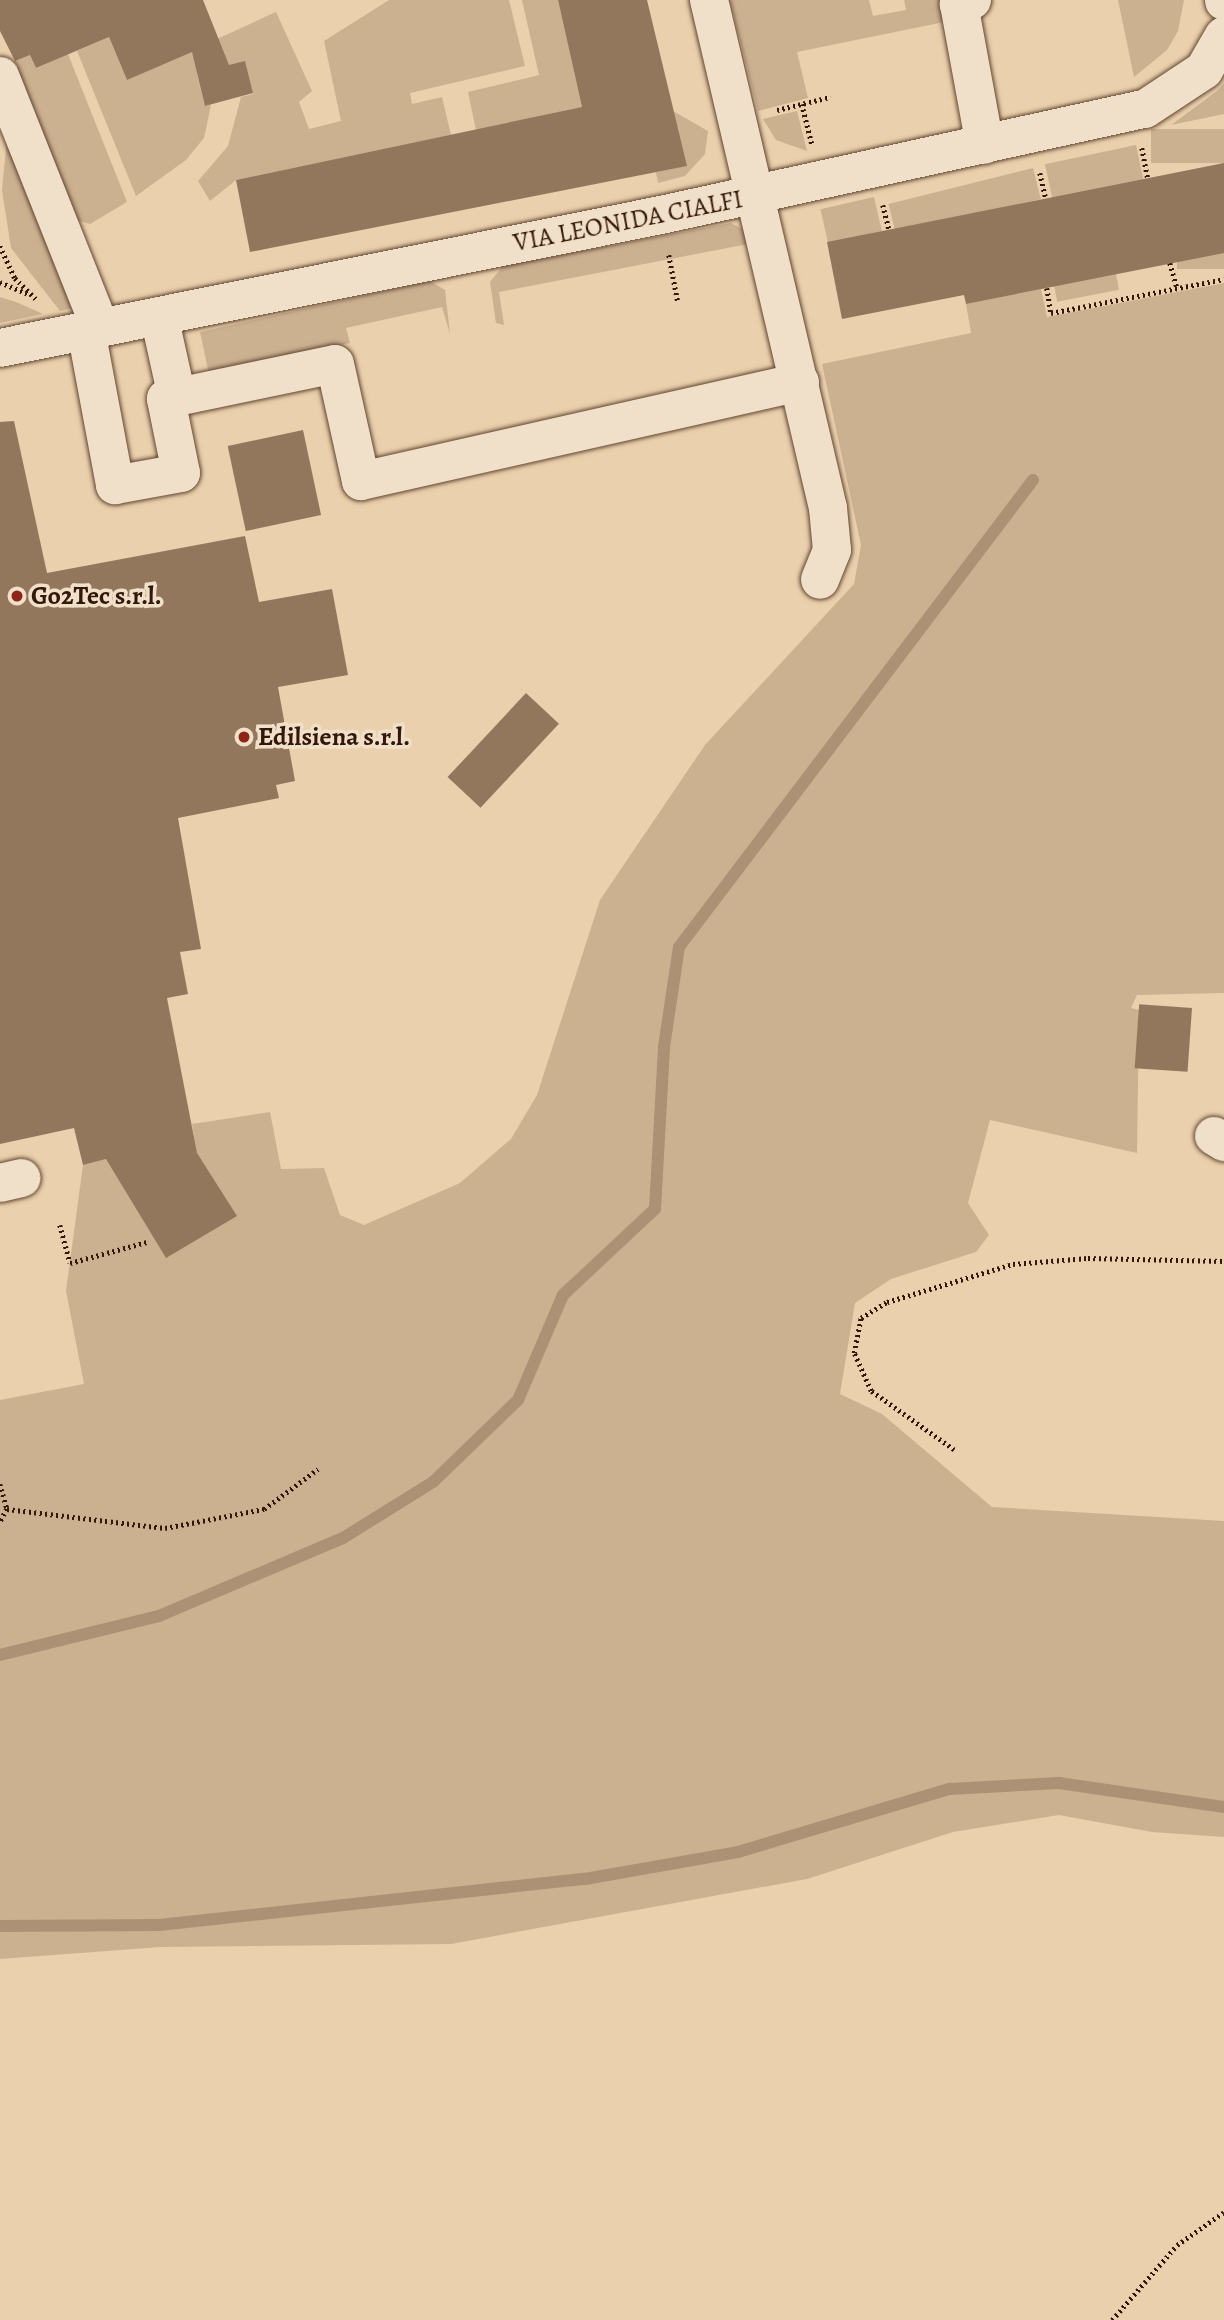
<!DOCTYPE html>
<style>
body{margin:0}
#map{position:relative;width:1224px;height:2320px;overflow:hidden;background:#ead0ac;font-family:Alegreya,serif}
div>[style]{position:absolute}
.green>*{inset:0;background:#cbb190;transform-origin:0 0}
.stream>*{height:12px;margin:-6px;padding:0 6px;transform-origin:6px;border-radius:6px;background:#ac9174}
.building>*{inset:0;background:#92775d;transform-origin:0 0}
.path>*{height:4.5px;margin-top:-2.25px;transform-origin:0;background:repeating-linear-gradient(90deg,#331708 0 2px,transparent 0 5.5px)}
.roads{filter:drop-shadow(0 0 2px #614531) drop-shadow(0 0 2px #614531)}
.minor>*{height:38px;margin:-19px;padding:0 19px;transform-origin:19px;border-radius:19px;background:#f1e0c9}
.dots>*{width:19px;height:19px;translate:-50% -50%;box-sizing:border-box;border:4px solid #f1e0c9;border-radius:50%}
span{translate:-50% -50%;white-space:nowrap;text-align:center;line-height:1.15;-webkit-text-stroke:7px #f1e0c9;paint-order:stroke}
.street-label{font-size:26px;color:#331708}
.poi-label{font-size:26px;color:#331708;font-weight:700}
.left{translate:0 -50%;text-align:left}
</style>
<div id="map">
<div class="green">
<div style="clip-path:polygon(389px 0,509px 0,525px 66px,410px 93px,412px 104px,442px 97px,451px 135px,236px 180px,210px 201px,198px 181px,228px 146px,241px 97px,253px 94px,245px 62px,197px 74px,205px 106px,211px 105px,204px 138px,186px 160px,136px 196px,77px 51px,109px 37px,127px 80px,276px 12px,312px 91px,299px 102px,309px 129px,341px 121px,324px 41px)"></div>
<div style="clip-path:polygon(522px 0,558px 0,582px 107px,476px 130px,468px 92px,539px 75px)"></div>
<div style="clip-path:polygon(730px 0,869px 0,873px 16px,906px 10px,904px 0,951px 0,954px 20px,797px 52px,808px 98px,758px 111px)"></div>
<div style="clip-path:polygon(1118px 0,1184px 0,1178px 31px,1167px 50px,1134px 77px)"></div>
<div style="clip-path:polygon(68px 54px,127px 202px,90px 224px,76px 220px,13px 62px,30px 55px,36px 68px)"></div>
<div style="clip-path:polygon(1224px 83px,1224px 114px,1171px 125px,1217px 91px)"></div>
<div style="clip-path:polygon(673px 111px,708px 131px,705px 154px,685px 176px,658px 183px,656px 172px,686px 166px)"></div>
<div style="clip-path:polygon(797px 111px,807px 151px,776px 140px,763px 119px)"></div>
<div style="clip-path:polygon(8px 128px,78px 307px,60px 311px,11px 248px,2px 190px)"></div>
<div style="left:1224px;top:129px;width:34px;height:73px;rotate:90deg"></div>
<div style="left:1136px;top:145px;width:35px;height:93px;rotate:78deg"></div>
<div style="left:1033px;top:168px;width:32px;height:149px;rotate:76deg"></div>
<div style="left:874px;top:197px;width:35px;height:55px;rotate:77deg"></div>
<div style="clip-path:polygon(731px 223px,742px 229px,748px 244px,499px 292px,504px 325px,496px 323px,490px 282px,503px 266px)"></div>
<div style="left:1224px;top:253px;width:16px;height:47px;rotate:90deg"></div>
<div style="left:1116px;top:274px;width:16px;height:63px;rotate:79deg"></div>
<div style="clip-path:polygon(430px 281px,445px 290px,450px 334px,442px 307px,346px 328px,350px 343px,209px 374px,200px 332px)"></div>
<div style="clip-path:polygon(1224px 283px,1224px 993px,1137px 995px,1131px 1008px,1139px 1010px,1137px 1153px,990px 1120px,968px 1203px,989px 1235px,976px 1252px,891px 1279px,855px 1303px,840px 1394px,882px 1414px,992px 1507px,1224px 1521px,1224px 1837px,1152px 1832px,1059px 1815px,953px 1832px,807px 1879px,451px 1944px,161px 1947px,0 1959px,0 1400px,84px 1384px,66px 1291px,83px 1165px,194px 1136px,192px 1124px,270px 1112px,281px 1169px,324px 1168px,340px 1215px,364px 1225px,460px 1183px,511px 1139px,537px 1095px,600px 900px,705px 745px,854px 584px,861px 545px,822px 364px,971px 333px,966px 304px,1041px 289px,1047px 317px)"></div>
<div style="clip-path:polygon(0 297px,16px 302px,43px 314px,0 323px)"></div>
</div>
<div class="stream">
<div style="left:0;top:1655px;width:164px;rotate:-13.8deg"></div>
<div style="left:159px;top:1616px;width:200px;rotate:-23deg"></div>
<div style="left:343px;top:1538px;width:106px;rotate:-31.9deg"></div>
<div style="left:433px;top:1482px;width:118px;rotate:-44deg"></div>
<div style="left:518px;top:1400px;width:114px;rotate:-66.8deg"></div>
<div style="left:563px;top:1295px;width:126px;rotate:-43.1deg"></div>
<div style="left:655px;top:1209px;width:162px;rotate:-86.8deg"></div>
<div style="left:664px;top:1047px;width:101px;rotate:-81.5deg"></div>
<div style="left:679px;top:947px;width:586px;rotate:-52.84deg"></div>
<div style="left:0;top:1926px;width:159px;rotate:-0.4deg"></div>
<div style="left:159px;top:1925px;width:428px;rotate:-6.2deg"></div>
<div style="left:585px;top:1879px;width:155px;rotate:-10deg"></div>
<div style="left:738px;top:1852px;width:221px;rotate:-16.6deg"></div>
<div style="left:950px;top:1789px;width:109px;rotate:-3.2deg"></div>
<div style="left:1059px;top:1783px;width:167px;rotate:8.3deg"></div>
</div>
<div class="building">
<div style="clip-path:polygon(0 0,203px 0,229px 65px,245px 61px,253px 93px,205px 106px,192px 52px,127px 80px,109px 37px,36px 68px,30px 55px,15px 61px,0 31px)"></div>
<div style="clip-path:polygon(558px 0,647px 0,687px 166px,250px 252px,236px 180px,582px 107px)"></div>
<div style="clip-path:polygon(1224px 163px,1224px 253px,966px 304px,964px 295px,842px 319px,827px 242px)"></div>
<div style="clip-path:polygon(14px 421px,47px 573px,245px 536px,259px 602px,332px 589px,348px 675px,278px 687px,295px 781px,276px 785px,279px 798px,178px 818px,201px 949px,180px 952px,188px 994px,167px 998px,197px 1153px,237px 1216px,166px 1258px,106px 1159px,83px 1165px,74px 1128px,0 1144px,0 422px)"></div>
<div style="left:303px;top:430px;width:87px;height:77px;rotate:78deg"></div>
<div style="left:526px;top:693px;width:45px;height:115px;rotate:43deg"></div>
<div style="left:1192px;top:1008px;width:64px;height:53px;rotate:94deg"></div>
</div>
<div class="path">
<div style="left:802px;top:104px;width:41px;rotate:76deg"></div>
<div style="left:777px;top:110px;width:55px;rotate:-13.8deg"></div>
<div style="left:1142px;top:148px;width:31px;rotate:79deg"></div>
<div style="left:1040px;top:173px;width:26px;rotate:77deg"></div>
<div style="left:883px;top:205px;width:25px;rotate:76deg"></div>
<div style="left:0;top:246px;width:35px;rotate:65deg"></div>
<div style="left:15px;top:278px;width:30px;rotate:45deg"></div>
<div style="left:669px;top:255px;width:48px;rotate:79.2deg"></div>
<div style="left:1170px;top:263px;width:26px;rotate:74deg"></div>
<div style="left:0;top:282px;width:30px;rotate:23deg"></div>
<div style="left:1047px;top:288px;width:25px;rotate:81deg"></div>
<div style="left:1051px;top:313px;width:176px;rotate:-11.1deg"></div>
<div style="left:60px;top:1225px;width:39px;rotate:75deg"></div>
<div style="left:70px;top:1263px;width:80px;rotate:-15.3deg"></div>
<div style="left:954px;top:1450px;width:102px;rotate:-144.6deg"></div>
<div style="left:871px;top:1391px;width:42px;rotate:-114.1deg"></div>
<div style="left:854px;top:1353px;width:36px;rotate:-79deg"></div>
<div style="left:861px;top:1318px;width:31px;rotate:-32deg"></div>
<div style="left:887px;top:1302px;width:132px;rotate:-16.8deg"></div>
<div style="left:1013px;top:1264px;width:75px;rotate:-4.6deg"></div>
<div style="left:1088px;top:1258px;width:136px;rotate:1.3deg"></div>
<div style="left:0;top:1484px;width:26px;rotate:74deg"></div>
<div style="left:7px;top:1509px;width:15px;rotate:118deg"></div>
<div style="left:7px;top:1509px;width:159px;rotate:6.9deg"></div>
<div style="left:165px;top:1528px;width:101px;rotate:-10.9deg"></div>
<div style="left:264px;top:1509px;width:67px;rotate:-36.5deg"></div>
<div style="left:1112px;top:2320px;width:99px;rotate:-49.1deg"></div>
<div style="left:1177px;top:2245px;width:57px;rotate:-35.1deg"></div>
</div>
<div class="roads">
<div class="minor">
<div style="left:709px;top:0;width:522px;rotate:76.82deg"></div>
<div style="left:828px;top:508px;width:42px;rotate:84.6deg"></div>
<div style="left:832px;top:550px;width:32px;rotate:112deg"></div>
<div style="left:972px;top:0;width:14px;rotate:163deg"></div>
<div style="left:959px;top:4px;width:143px;rotate:79.6deg"></div>
<div style="left:1224px;top:0;width:1px;rotate:90deg"></div>
<div style="left:0;top:76px;width:270px;rotate:68.3deg"></div>
<div style="left:86px;top:330px;width:158px;rotate:79.4deg"></div>
<div style="left:115px;top:485px;width:67px;rotate:-10.3deg"></div>
<div style="left:181px;top:473px;width:76px;rotate:-101.5deg"></div>
<div style="left:166px;top:399px;width:11px;rotate:-10deg"></div>
<div style="left:177px;top:397px;width:83px;rotate:-102.5deg"></div>
<div style="left:0;top:348px;width:674px;rotate:-11.38deg"></div>
<div style="left:661px;top:215px;width:495px;rotate:-12.4deg"></div>
<div style="left:1145px;top:109px;width:71px;rotate:-33.5deg"></div>
<div style="left:1204px;top:70px;width:39px;rotate:-60deg"></div>
<div style="left:177px;top:397px;width:161px;rotate:-11.8deg"></div>
<div style="left:335px;top:364px;width:120px;rotate:77.5deg"></div>
<div style="left:361px;top:481px;width:450px;rotate:-12.7deg"></div>
<div style="left:1214px;top:1136px;width:12px;rotate:31deg"></div>
<div style="left:0;top:1183px;width:22px;rotate:-13deg"></div>
</div>
</div>
<div class="dots">
<div style="left:17px;top:596px;background:#8f2418"></div>
<div style="left:244px;top:737px;background:#8f2418"></div>
</div>
<div class="street-label">
<span style="left:628px;top:221px;rotate:-11deg">VIA LEONIDA CIALFI</span>
</div>
<div class="poi-label">
<span class="left" style="left:31px;top:596px">Go2Tec s.r.l.</span>
<span class="left" style="left:258px;top:737px">Edilsiena s.r.l.</span>
</div>
</div>
